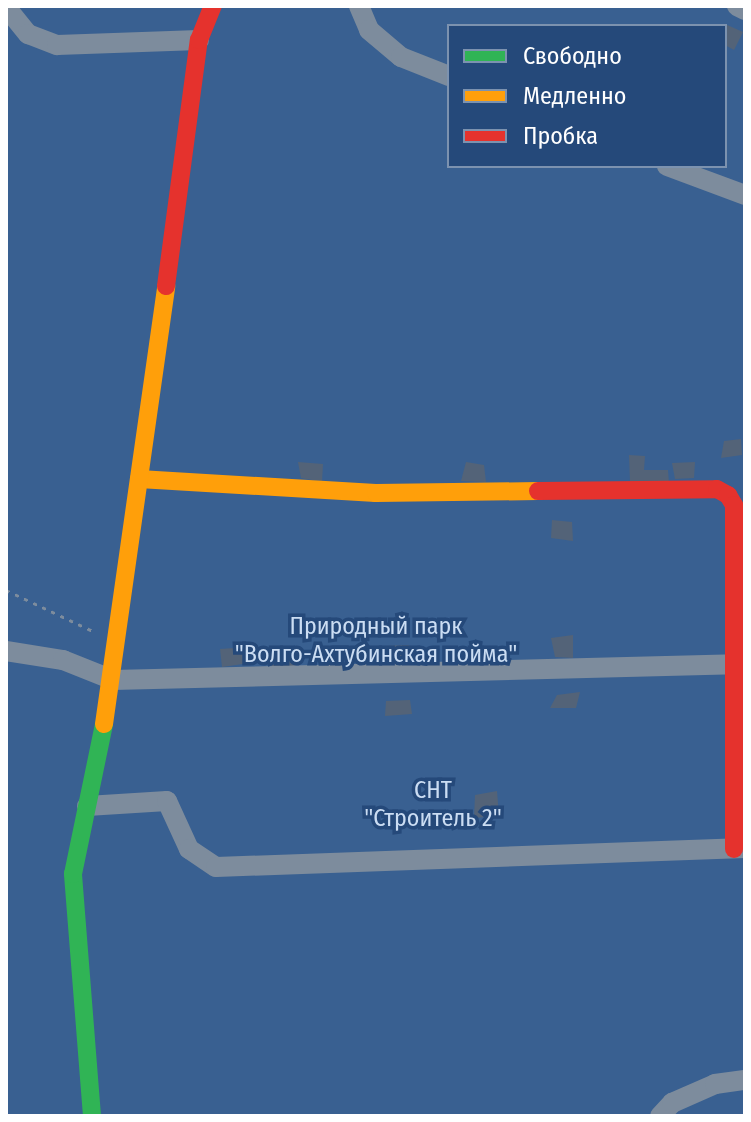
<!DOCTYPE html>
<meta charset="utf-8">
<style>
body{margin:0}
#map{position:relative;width:751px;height:1122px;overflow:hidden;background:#394c66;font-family:"Fira Sans Condensed",sans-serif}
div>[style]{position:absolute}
.green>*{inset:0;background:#396091}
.building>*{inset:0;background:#536378;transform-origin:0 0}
.path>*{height:3px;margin-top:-1.5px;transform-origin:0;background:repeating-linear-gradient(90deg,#7d8c9d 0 4px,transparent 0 10px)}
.street>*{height:20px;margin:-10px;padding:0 10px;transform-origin:10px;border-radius:10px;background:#7d8c9d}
.fast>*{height:18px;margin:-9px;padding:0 9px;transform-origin:9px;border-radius:9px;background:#30b455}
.slow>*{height:18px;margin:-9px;padding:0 9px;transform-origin:9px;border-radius:9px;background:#ff9f0a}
.jam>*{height:18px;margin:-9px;padding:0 9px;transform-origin:9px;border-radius:9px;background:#e5322d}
span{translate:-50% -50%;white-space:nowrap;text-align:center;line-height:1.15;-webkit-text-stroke:7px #25497a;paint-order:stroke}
.park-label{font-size:24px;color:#cbddf3}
.frame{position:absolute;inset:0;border:8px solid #fff;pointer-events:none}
.legend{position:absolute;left:447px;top:24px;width:280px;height:144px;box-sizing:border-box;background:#25497a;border:2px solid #7c92af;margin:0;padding:10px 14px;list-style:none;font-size:24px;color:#fff}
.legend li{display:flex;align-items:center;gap:16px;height:40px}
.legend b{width:40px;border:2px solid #7c92af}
</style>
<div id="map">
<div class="green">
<div style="clip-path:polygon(evenodd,6px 6px,745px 6px,745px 1116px,6px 1116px,6px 6px,449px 26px,725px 26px,725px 166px,449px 166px,449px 26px)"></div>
</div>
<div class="building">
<div style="clip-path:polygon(725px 24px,743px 32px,734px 50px,725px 45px)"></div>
<div style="clip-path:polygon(741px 439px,742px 455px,721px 458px,724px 441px)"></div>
<div style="clip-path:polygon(629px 455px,645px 456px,644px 470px,668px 470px,669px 483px,630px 482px)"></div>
<div style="clip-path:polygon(298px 462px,323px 464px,322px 482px,301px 478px)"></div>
<div style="clip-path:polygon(466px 462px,484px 465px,486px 482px,461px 481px)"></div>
<div style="clip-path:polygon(695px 462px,694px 478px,675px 479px,672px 463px)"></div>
<div style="clip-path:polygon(552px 520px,572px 522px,573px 541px,551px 538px)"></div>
<div style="clip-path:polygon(573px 635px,573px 658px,555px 657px,551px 638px)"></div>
<div style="clip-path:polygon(409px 645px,408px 659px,384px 661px,385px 646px)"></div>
<div style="clip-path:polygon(249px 647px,250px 663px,222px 667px,220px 649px)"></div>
<div style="left:272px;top:651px;width:24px;height:16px;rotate:2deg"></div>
<div style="clip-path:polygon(580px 692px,576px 708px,550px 708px,557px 695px)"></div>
<div style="clip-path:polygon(410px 700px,412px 714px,385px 716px,386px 701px)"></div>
<div style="clip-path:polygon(497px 791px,499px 816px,474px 818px,475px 795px)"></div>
</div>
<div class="path">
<div style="left:6px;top:590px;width:98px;rotate:25.3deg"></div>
</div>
<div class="street">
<div style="left:359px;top:6px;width:26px;rotate:67deg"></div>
<div style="left:369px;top:30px;width:42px;rotate:40.2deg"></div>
<div style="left:401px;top:57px;width:52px;rotate:21.6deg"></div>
<div style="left:737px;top:6px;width:9px;rotate:27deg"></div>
<div style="left:6px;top:7px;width:35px;rotate:51deg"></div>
<div style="left:28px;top:34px;width:31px;rotate:21deg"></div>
<div style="left:57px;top:45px;width:142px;rotate:-2deg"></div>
<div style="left:667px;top:166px;width:83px;rotate:20.4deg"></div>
<div style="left:6px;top:651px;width:58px;rotate:9deg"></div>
<div style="left:63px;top:660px;width:54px;rotate:21.8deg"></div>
<div style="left:113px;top:680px;width:632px;rotate:-1.45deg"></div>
<div style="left:87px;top:806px;width:80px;rotate:-3.6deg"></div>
<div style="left:167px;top:801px;width:53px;rotate:65.4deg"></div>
<div style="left:189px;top:849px;width:32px;rotate:34deg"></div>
<div style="left:216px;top:867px;width:529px;rotate:-2.06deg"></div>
<div style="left:660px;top:1116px;width:18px;rotate:-47deg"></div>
<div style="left:672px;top:1103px;width:47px;rotate:-23.8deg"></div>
<div style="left:715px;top:1084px;width:30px;rotate:-8deg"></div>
</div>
<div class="fast">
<div style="left:92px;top:1116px;width:243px;rotate:-94.5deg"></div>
<div style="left:73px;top:874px;width:153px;rotate:-78.3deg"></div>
</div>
<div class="slow">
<div style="left:139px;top:479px;width:237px;rotate:3.4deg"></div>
<div style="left:376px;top:493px;width:162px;rotate:-0.7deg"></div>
<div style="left:104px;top:724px;width:442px;rotate:-81.9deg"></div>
</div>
<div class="jam">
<div style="left:166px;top:286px;width:248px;rotate:-82.4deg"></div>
<div style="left:199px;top:40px;width:37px;rotate:-68deg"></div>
<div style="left:538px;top:491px;width:179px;rotate:-0.6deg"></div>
<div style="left:717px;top:489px;width:13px;rotate:29deg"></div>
<div style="left:728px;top:495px;width:12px;rotate:59deg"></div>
<div style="left:734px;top:505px;width:344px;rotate:90deg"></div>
</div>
<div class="park-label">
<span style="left:376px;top:641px">Природный парк<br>"Волго-Ахтубинская пойма"</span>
<span style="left:433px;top:805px">СНТ<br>"Строитель 2"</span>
</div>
<div class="frame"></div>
<ul class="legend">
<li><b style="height:10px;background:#30b455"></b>Свободно</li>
<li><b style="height:10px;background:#ff9f0a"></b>Медленно</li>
<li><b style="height:10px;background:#e5322d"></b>Пробка</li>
</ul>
</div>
